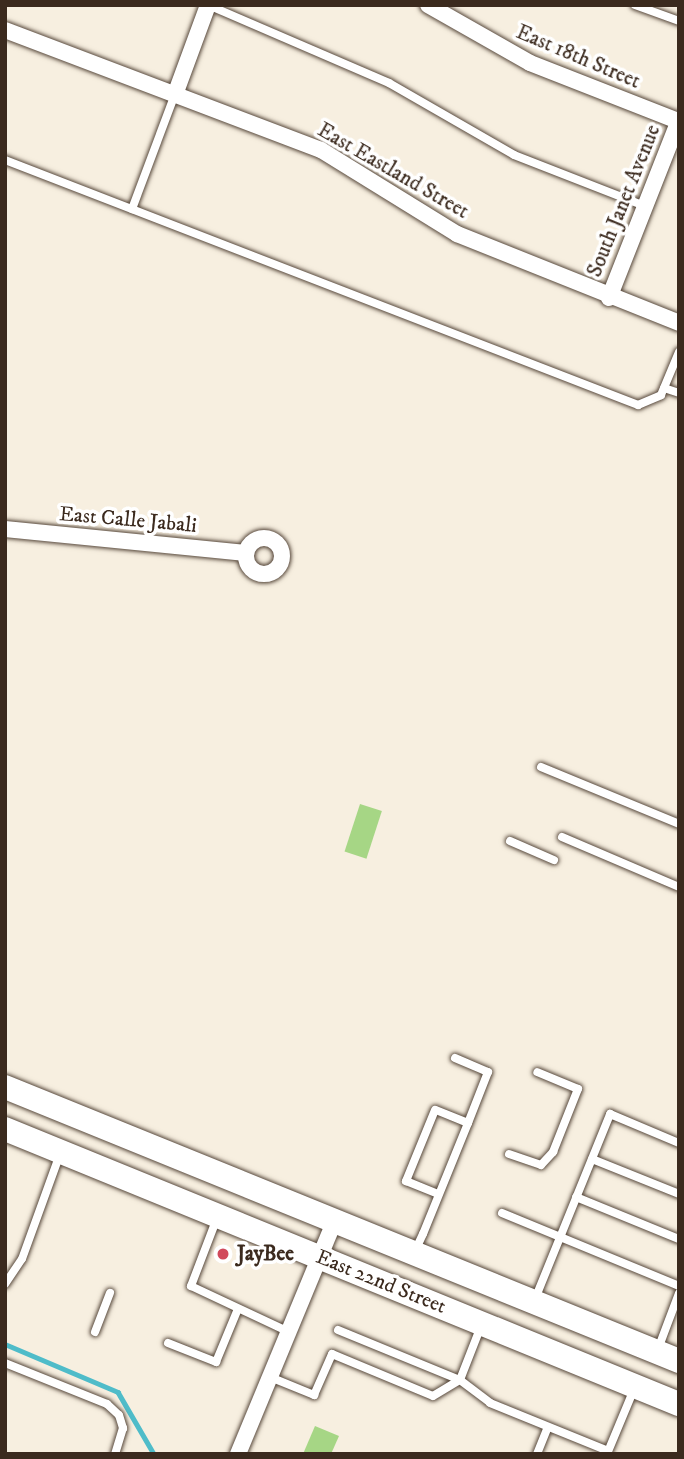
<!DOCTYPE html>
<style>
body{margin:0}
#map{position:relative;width:684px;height:1459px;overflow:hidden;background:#f7efe0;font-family:"IM FELL DW Pica",serif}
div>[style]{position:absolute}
.green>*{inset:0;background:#a6d685;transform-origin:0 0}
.stream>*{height:4.5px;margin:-2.25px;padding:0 2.25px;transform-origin:2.25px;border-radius:2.25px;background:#4fbcc9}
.roads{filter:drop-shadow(0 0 2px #57483b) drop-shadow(0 0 2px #57483b)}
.service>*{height:8px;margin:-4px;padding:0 4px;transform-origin:4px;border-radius:4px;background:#fff}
.minor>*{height:16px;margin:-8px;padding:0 8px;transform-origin:8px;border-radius:8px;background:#fff}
.minor>.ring{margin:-8px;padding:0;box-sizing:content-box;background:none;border:16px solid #fff;border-radius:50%}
.primary>*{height:24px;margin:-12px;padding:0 12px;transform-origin:12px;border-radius:12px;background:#fff}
.dots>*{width:19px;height:19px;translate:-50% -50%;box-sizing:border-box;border:4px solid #fff;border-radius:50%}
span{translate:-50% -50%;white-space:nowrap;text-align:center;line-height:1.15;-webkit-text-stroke:7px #fff;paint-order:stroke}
.street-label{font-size:21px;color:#3b2a1e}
.poi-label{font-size:21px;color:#3b2a1e;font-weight:700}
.left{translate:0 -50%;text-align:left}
.frame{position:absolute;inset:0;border:7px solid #3b2a1e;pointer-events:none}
</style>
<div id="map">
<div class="green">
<div style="left:360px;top:804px;width:23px;height:50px;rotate:18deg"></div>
<div style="clip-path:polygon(315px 1426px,339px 1436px,331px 1454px,303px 1454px)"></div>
</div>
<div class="stream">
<div style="left:5px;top:1344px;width:123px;rotate:23deg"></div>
<div style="left:118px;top:1392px;width:72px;rotate:59.9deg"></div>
</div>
<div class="roads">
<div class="service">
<div style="left:208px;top:5px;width:197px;rotate:23.3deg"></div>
<div style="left:389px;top:83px;width:144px;rotate:29.9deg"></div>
<div style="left:514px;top:155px;width:141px;rotate:21.3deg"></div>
<div style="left:635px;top:5px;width:47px;rotate:20deg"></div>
<div style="left:5px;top:160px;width:679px;rotate:21.16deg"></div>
<div style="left:638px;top:405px;width:25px;rotate:-23deg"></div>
<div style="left:661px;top:395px;width:47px;rotate:-67.3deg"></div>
<div style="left:132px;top:209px;width:123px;rotate:-69.5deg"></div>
<div style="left:664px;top:388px;width:16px;rotate:18deg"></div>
<div style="left:541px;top:767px;width:149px;rotate:22.4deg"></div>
<div style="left:562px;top:837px;width:127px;rotate:23.1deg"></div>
<div style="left:510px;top:841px;width:48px;rotate:23.4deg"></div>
<div style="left:455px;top:1058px;width:36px;rotate:23deg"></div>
<div style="left:488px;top:1072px;width:55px;rotate:111.4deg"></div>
<div style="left:509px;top:1154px;width:34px;rotate:19deg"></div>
<div style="left:541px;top:1165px;width:18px;rotate:-47deg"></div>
<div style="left:553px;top:1152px;width:68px;rotate:-68.4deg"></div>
<div style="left:578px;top:1089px;width:44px;rotate:-157.5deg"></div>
<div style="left:592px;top:1159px;width:94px;rotate:21.9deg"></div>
<div style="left:576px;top:1197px;width:111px;rotate:22.2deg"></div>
<div style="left:502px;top:1213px;width:191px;rotate:22.4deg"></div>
<div style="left:217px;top:1218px;width:73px;rotate:110.9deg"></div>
<div style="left:191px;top:1286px;width:108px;rotate:25.1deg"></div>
<div style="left:415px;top:1251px;width:19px;rotate:-65deg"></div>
<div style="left:423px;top:1234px;width:120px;rotate:-67.9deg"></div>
<div style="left:468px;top:1123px;width:35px;rotate:-158deg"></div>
<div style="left:435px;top:1110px;width:77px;rotate:112.2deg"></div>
<div style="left:406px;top:1181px;width:35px;rotate:22deg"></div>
<div style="left:5px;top:1284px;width:30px;rotate:-56deg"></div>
<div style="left:22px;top:1259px;width:112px;rotate:-70.1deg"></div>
<div style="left:535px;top:1299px;width:200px;rotate:-67.9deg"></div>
<div style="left:610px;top:1114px;width:75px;rotate:22.8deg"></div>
<div style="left:481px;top:1326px;width:58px;rotate:111.3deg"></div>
<div style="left:460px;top:1380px;width:38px;rotate:37deg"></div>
<div style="left:490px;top:1403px;width:127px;rotate:22.1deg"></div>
<div style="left:338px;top:1330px;width:132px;rotate:22.3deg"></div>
<div style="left:95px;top:1332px;width:42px;rotate:-69deg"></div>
<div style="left:168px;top:1343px;width:52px;rotate:21.6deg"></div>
<div style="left:216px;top:1362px;width:55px;rotate:-67.6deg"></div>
<div style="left:658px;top:1349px;width:60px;rotate:-69.4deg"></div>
<div style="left:5px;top:1363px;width:110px;rotate:21.9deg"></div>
<div style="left:107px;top:1404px;width:16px;rotate:43deg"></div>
<div style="left:119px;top:1415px;width:14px;rotate:73deg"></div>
<div style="left:123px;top:1428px;width:27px;rotate:107deg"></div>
<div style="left:270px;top:1377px;width:48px;rotate:22.2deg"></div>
<div style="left:314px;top:1395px;width:45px;rotate:-66.3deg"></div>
<div style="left:332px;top:1354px;width:109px;rotate:22.6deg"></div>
<div style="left:433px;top:1396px;width:31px;rotate:-31deg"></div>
<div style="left:537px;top:1454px;width:29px;rotate:-68deg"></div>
<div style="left:607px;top:1454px;width:70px;rotate:-67.4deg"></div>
</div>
<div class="minor">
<div style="left:428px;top:5px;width:117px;rotate:29.6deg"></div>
<div style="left:530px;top:63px;width:159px;rotate:21.4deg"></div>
<div style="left:5px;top:30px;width:338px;rotate:20.8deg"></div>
<div style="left:321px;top:150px;width:160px;rotate:31.7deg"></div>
<div style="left:457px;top:234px;width:239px;rotate:21.8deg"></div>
<div style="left:176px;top:92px;width:93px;rotate:-69.8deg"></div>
<div style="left:609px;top:298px;width:191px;rotate:-68.5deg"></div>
<div style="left:5px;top:529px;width:242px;rotate:5.7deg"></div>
<div class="ring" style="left:246px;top:538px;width:20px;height:20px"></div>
<div style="left:238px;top:1454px;width:251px;rotate:-67.5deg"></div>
</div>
<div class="primary">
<div style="left:5px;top:1087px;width:728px;rotate:22.12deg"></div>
<div style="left:5px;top:1129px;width:728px;rotate:22.2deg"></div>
</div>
</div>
<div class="dots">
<div style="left:223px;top:1254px;background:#d1495b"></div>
</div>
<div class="street-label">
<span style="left:578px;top:57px;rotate:23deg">East 18th Street</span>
<span style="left:393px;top:171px;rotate:30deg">East Eastland Street</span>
<span style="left:624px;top:201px;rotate:-68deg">South Janet Avenue</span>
<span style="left:128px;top:520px;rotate:5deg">East Calle Jabali</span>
<span style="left:381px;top:1282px;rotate:22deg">East 22nd Street</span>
</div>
<div class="poi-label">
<span class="left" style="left:237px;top:1254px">JayBee</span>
</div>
<div class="frame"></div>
</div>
